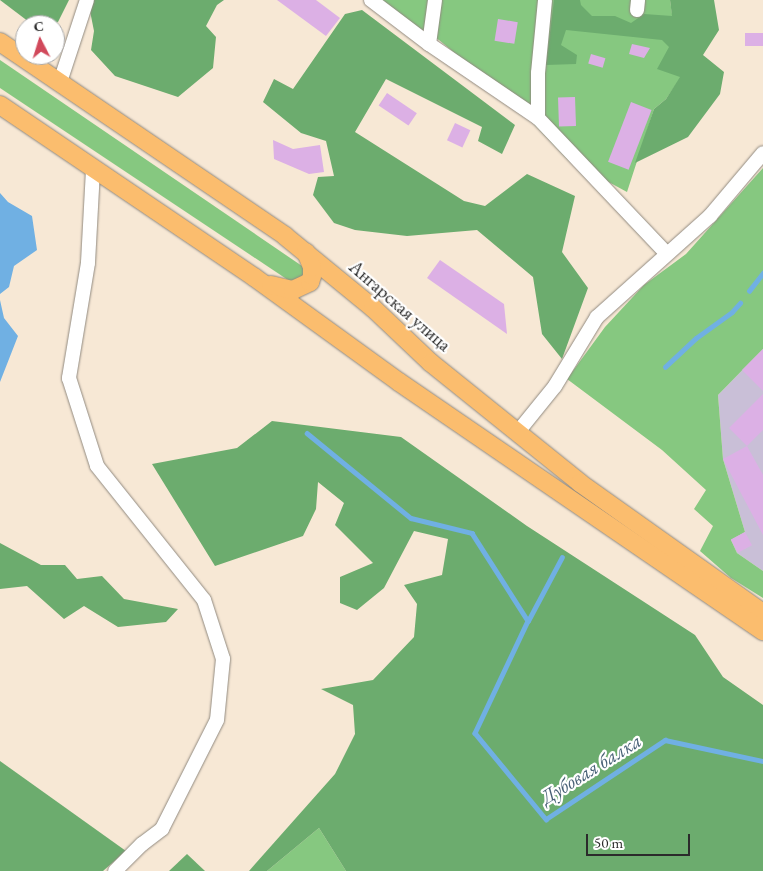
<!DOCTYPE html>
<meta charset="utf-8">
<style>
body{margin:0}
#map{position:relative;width:763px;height:871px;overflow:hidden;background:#f7e8d5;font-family:"EB Garamond",serif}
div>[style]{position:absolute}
.industrial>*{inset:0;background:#c9bfd7}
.green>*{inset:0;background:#86c880}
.forest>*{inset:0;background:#6cac6e}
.water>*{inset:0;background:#70b0e3}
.stream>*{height:4.5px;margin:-2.25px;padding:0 2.25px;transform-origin:2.25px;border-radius:2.25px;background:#70b0e3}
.building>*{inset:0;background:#dcb0e5;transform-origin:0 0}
.roads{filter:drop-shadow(0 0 1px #918a80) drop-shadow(0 0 1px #918a80)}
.minor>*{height:14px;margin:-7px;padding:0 7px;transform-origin:7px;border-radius:7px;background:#fff}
.major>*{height:18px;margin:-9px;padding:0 9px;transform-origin:9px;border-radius:9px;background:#fbbd6e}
span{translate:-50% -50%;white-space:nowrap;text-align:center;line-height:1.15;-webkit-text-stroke:4.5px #fff;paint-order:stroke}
.street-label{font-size:19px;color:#2b2b2b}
.water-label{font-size:20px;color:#476075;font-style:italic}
.north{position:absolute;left:15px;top:15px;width:50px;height:50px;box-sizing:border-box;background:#fff;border:1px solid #aaa;border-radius:50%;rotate:355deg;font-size:14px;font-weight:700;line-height:20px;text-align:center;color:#2b2b2b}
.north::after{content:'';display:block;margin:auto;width:18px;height:22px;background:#d1495b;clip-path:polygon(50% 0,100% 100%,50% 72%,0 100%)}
.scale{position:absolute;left:586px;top:834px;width:104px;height:22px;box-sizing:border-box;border:2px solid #2b2b2b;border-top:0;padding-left:6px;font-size:15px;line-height:18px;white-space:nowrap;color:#2b2b2b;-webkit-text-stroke:4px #fff;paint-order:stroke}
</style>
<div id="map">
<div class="industrial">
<div style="clip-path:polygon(763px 349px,763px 571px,737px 553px,731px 540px,745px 532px,723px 459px,718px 395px)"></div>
</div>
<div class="green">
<div style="clip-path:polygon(381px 0,670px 0,681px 77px,666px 99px,654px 109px,627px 192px,568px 160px,510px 99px,439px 40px,412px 25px)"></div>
<div style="clip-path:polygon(0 60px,302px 266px,306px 275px,291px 282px,0 88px)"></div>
<div style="clip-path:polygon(763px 168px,763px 349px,718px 395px,723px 459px,745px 532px,731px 540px,737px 553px,763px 571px,763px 598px,731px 578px,700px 551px,713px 526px,694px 509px,706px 490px,662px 450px,567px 379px,605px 327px,644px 285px,686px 254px)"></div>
<div style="clip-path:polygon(319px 828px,346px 871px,267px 871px)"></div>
</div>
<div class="forest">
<div style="clip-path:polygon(0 0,69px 0,58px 22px,51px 25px,33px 25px)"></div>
<div style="clip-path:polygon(93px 0,224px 0,217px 5px,206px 26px,216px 37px,213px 68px,178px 97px,115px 76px,91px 50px,94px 31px,90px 11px)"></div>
<div style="clip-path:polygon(554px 0,580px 0,581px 5px,592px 16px,615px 16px,631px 23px,644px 14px,672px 16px,670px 0,714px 0,719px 30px,703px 55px,724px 72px,720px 94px,688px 137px,635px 163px,654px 109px,666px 99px,680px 77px,657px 69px,669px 47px,662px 40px,566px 30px,561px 45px,577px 55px,576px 64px,546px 65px)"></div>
<div style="clip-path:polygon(362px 10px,515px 125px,502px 154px,478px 141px,482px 127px,386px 79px,355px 132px,464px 201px,485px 206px,527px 174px,575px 196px,562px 252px,588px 288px,562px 359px,542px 334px,533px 277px,477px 230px,407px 236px,355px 230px,334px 223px,313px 195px,318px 177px,334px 176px,326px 141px,301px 133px,263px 102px,274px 79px,293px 89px,345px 14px)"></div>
<div style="clip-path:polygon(272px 421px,401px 437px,527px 526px,695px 635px,723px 677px,763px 705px,763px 871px,346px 871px,319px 828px,267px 871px,249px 871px,335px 774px,355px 734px,353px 705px,321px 689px,373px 680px,414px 637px,417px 604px,404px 585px,442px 575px,448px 539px,414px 531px,384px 588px,357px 610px,340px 603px,340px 577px,373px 563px,335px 525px,344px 503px,318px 482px,316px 509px,303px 536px,215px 566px,152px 464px,237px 448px)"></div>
<div style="clip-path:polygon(0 543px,41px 565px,65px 565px,77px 579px,102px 576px,124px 599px,178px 609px,166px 622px,118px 627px,84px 606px,64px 619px,27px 586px,0 589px)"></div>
<div style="clip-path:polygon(0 761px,126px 851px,103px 871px,0 871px)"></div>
<div style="clip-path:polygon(187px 854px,205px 871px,169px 871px)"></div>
</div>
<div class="water">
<div style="clip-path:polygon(0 193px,8px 202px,32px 216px,37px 250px,14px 266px,9px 287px,0 294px)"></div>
<div style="clip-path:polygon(0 300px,4px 318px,18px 336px,0 382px)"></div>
</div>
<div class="stream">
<div style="left:749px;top:291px;width:23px;rotate:-52deg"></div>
<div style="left:665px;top:367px;width:42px;rotate:-43.1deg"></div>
<div style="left:696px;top:338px;width:44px;rotate:-35.8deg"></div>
<div style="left:732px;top:312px;width:12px;rotate:-48deg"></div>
<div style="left:307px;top:433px;width:134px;rotate:39.3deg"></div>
<div style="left:411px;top:518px;width:63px;rotate:13.8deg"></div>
<div style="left:472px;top:533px;width:104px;rotate:57.5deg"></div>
<div style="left:528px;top:621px;width:124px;rotate:115.3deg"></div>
<div style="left:475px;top:733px;width:112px;rotate:50.5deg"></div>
<div style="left:546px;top:819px;width:143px;rotate:-33.6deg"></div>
<div style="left:665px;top:740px;width:100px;rotate:12.1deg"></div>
<div style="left:528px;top:621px;width:72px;rotate:-62deg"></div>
</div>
<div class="building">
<div style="clip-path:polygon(277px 0,316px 0,340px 18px,326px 36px)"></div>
<div style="left:498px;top:19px;width:20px;height:22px;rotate:9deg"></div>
<div style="left:763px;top:33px;width:13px;height:18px;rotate:90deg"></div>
<div style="clip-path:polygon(632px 44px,650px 48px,644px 58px,629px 54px)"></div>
<div style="left:591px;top:54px;width:15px;height:10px;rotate:16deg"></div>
<div style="left:387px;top:93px;width:36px;height:15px;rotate:34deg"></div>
<div style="left:575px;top:97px;width:29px;height:17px;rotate:88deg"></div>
<div style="left:631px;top:102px;width:22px;height:64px;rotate:21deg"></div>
<div style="left:455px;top:123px;width:17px;height:19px;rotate:25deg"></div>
<div style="clip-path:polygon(273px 140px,293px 149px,320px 145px,324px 172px,309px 174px,274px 159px)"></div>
<div style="clip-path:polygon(440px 260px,504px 304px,507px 334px,427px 278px)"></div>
<div style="clip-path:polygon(763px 349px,763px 391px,742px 370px)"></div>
<div style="clip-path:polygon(763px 394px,763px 430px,747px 446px,729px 428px)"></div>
<div style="clip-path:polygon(747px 446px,763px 475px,763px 535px,723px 459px)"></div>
<div style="left:745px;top:532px;width:15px;height:16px;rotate:62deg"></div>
</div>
<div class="roads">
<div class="minor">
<div style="left:371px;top:0;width:73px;rotate:37.2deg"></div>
<div style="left:429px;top:44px;width:132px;rotate:34.2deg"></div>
<div style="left:538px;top:118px;width:187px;rotate:46.5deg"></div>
<div style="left:637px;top:10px;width:10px;rotate:-84deg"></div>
<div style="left:429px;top:44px;width:44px;rotate:-82.2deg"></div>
<div style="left:60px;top:82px;width:86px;rotate:-71.8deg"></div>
<div style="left:538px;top:118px;width:45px;rotate:-90deg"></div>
<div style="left:538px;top:73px;width:73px;rotate:-84.5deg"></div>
<div style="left:93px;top:170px;width:93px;rotate:93.1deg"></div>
<div style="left:88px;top:263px;width:117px;rotate:99.4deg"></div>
<div style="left:69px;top:378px;width:92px;rotate:72.3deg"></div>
<div style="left:97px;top:466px;width:171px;rotate:51.4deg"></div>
<div style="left:204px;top:600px;width:62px;rotate:72.1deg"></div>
<div style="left:223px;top:659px;width:61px;rotate:95.6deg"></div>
<div style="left:217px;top:720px;width:122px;rotate:116.8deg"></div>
<div style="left:162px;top:829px;width:25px;rotate:143deg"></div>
<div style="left:142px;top:844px;width:38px;rotate:135deg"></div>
<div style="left:517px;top:433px;width:60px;rotate:-51deg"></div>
<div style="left:555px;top:386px;width:81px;rotate:-58.7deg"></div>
<div style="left:597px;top:317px;width:152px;rotate:-41.8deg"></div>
<div style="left:710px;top:216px;width:82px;rotate:-49.9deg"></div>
</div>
<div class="major">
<div style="left:0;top:42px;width:345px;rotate:34.2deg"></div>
<div style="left:285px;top:236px;width:114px;rotate:39.3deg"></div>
<div style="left:373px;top:308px;width:80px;rotate:43.5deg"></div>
<div style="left:431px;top:363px;width:191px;rotate:38.8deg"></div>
<div style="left:580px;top:483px;width:224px;rotate:35.4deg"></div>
<div style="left:0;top:105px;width:307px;rotate:34.1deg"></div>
<div style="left:254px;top:277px;width:179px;rotate:35.9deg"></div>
<div style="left:399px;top:382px;width:441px;rotate:34.4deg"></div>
<div style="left:271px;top:285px;width:23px;rotate:13deg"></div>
<div style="left:293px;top:290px;width:19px;rotate:-25deg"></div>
<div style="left:310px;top:282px;width:6px;rotate:-72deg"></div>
<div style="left:312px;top:276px;width:9px;rotate:-90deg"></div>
<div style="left:312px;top:267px;width:16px;rotate:-112deg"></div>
</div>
</div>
<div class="street-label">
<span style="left:400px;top:306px;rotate:41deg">Ангарская улица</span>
</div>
<div class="water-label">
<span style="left:591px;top:769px;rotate:-32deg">Дубовая балка</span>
</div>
<div class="north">С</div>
<div class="scale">50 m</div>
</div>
